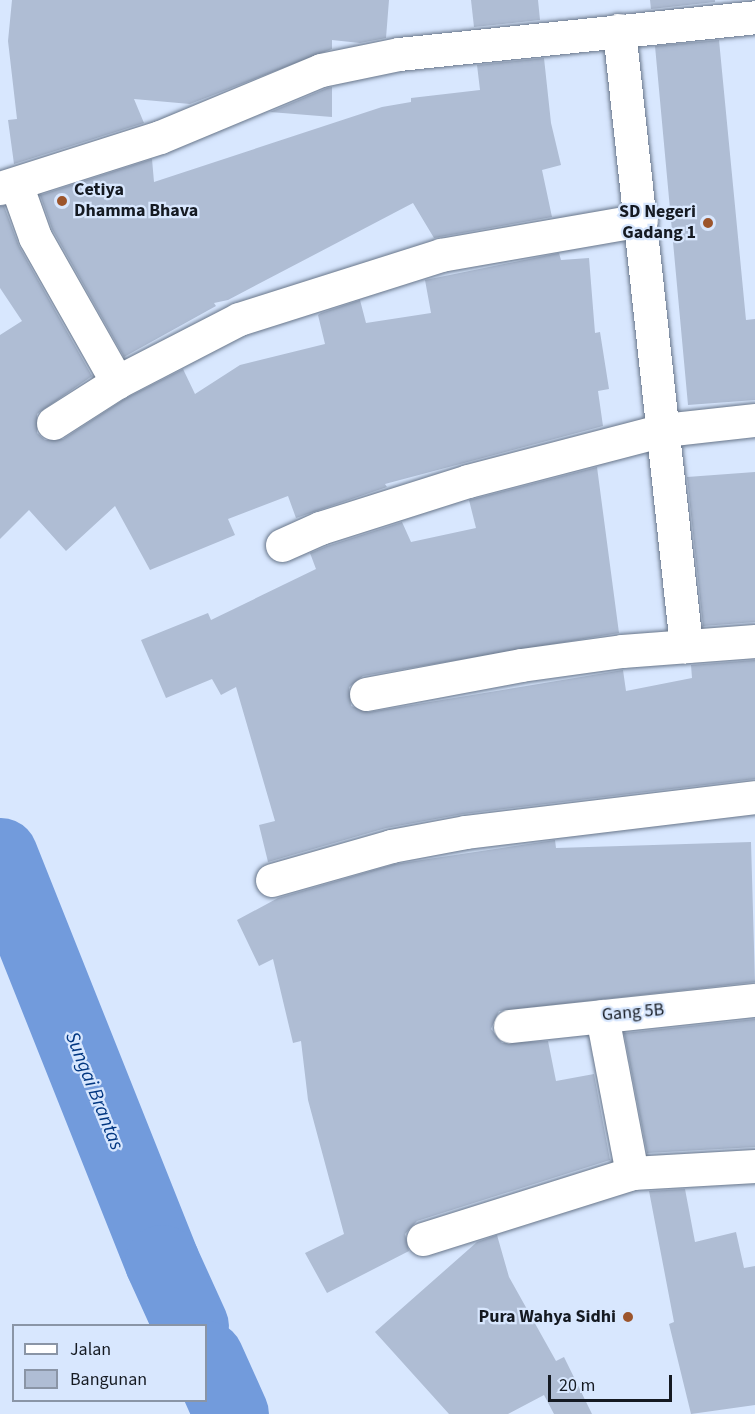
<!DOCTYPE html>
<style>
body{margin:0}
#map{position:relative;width:755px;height:1414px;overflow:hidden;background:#d8e7fe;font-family:"Source Sans 3",sans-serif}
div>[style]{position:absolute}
.river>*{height:75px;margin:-37.5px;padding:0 37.5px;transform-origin:37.5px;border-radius:37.5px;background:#729bdc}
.building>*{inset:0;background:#afbdd4}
.roads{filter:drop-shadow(0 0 2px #677589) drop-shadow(0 0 2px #677589)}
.minor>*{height:33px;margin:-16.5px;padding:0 16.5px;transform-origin:16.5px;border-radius:16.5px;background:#fff}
.dots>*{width:16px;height:16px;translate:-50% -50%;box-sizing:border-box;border:3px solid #d8e7fe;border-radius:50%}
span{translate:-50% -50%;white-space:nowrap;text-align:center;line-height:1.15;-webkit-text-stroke:4.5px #d8e7fe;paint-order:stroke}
.poi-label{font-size:18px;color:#151a22;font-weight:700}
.left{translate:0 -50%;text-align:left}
.right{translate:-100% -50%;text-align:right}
.street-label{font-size:18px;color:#151a22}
.water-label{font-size:20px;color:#013681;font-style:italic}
.legend{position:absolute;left:12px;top:1324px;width:195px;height:78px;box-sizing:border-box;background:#d8e7fe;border:2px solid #8a95a6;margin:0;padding:8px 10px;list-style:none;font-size:18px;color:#151a22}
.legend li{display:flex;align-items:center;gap:12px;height:30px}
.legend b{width:30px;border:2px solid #8a95a6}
.scale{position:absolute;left:548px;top:1375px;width:124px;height:27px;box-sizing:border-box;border:3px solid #151a22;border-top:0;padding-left:8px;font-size:18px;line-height:21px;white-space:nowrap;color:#151a22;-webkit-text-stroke:4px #d8e7fe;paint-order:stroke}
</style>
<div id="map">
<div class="river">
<div style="left:0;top:855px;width:438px;rotate:68.3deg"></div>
<div style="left:162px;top:1262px;width:70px;rotate:65.6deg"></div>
<div style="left:206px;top:1358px;width:61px;rotate:65.9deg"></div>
</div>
<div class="building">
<div style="clip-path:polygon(12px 0,389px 0,386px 38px,360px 43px,332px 40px,332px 49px,190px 104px,134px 99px,144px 123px,14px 164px,8px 120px,17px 119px,8px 41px)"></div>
<div style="clip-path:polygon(471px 0,538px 0,540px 20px,474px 27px)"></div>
<div style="clip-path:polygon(650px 0,715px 0,715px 2px,651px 9px)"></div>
<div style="clip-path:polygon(719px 40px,746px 320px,755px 319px,755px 400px,688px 405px,655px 46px)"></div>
<div style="clip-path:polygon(544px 58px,551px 123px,561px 165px,542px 170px,552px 217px,434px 238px,413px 203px,228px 300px,214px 303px,216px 306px,124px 357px,52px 229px,40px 195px,152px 159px,154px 182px,382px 107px,411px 102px,411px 98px,480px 90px,477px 65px)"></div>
<div style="clip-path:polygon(332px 87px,332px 117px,270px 112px,327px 88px)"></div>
<div style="clip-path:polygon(0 206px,4px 206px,19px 246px,92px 376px,37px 414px,37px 433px,45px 440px,63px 439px,126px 398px,183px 369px,195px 394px,240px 365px,325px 344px,318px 315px,321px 313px,360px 300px,366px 323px,431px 313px,425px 280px,559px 253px,561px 260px,589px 258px,595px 333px,600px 332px,609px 389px,598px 391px,603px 426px,385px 484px,387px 487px,296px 518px,288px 496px,228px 519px,235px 535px,150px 570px,115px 506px,66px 551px,29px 510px,0 539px,0 335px,22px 321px,0 288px)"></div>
<div style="clip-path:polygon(597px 467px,619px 633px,363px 676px,349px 687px,351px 706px,369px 712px,623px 670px,626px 691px,692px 678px,691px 665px,755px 660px,755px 779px,463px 814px,386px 828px,268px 862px,259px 825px,275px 821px,236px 687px,221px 695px,212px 679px,166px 698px,141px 640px,208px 613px,211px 620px,316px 569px,310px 553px,327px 546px,402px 522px,411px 542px,476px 528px,469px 500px)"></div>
<div style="clip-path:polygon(755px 472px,755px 622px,703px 626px,687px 477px)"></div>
<div style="clip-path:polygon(555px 840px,556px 848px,751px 842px,755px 982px,499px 1011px,491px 1029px,502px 1043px,548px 1041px,556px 1081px,594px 1074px,610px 1160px,417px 1221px,405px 1234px,409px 1251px,327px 1293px,305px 1253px,344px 1234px,308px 1100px,301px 1041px,293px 1043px,273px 959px,259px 966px,237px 920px,278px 898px,395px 864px)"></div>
<div style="clip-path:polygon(755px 1019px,755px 1147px,647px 1153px,624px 1033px)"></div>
<div style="clip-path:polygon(685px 1189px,695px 1242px,736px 1232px,744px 1268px,755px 1266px,755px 1405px,691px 1414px,669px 1324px,674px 1322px,649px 1191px)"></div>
<div style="clip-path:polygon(497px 1235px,509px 1277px,556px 1361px,564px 1357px,592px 1414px,554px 1414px,544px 1395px,508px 1414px,449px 1414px,375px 1332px,477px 1242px)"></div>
</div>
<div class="roads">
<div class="minor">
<div style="left:619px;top:30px;width:620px;rotate:83.79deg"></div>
<div style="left:16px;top:184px;width:56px;rotate:70.3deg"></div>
<div style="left:35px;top:237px;width:167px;rotate:60.5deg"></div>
<div style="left:0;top:188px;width:168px;rotate:-17.7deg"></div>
<div style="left:160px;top:137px;width:174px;rotate:-22.6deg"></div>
<div style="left:321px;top:70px;width:80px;rotate:-11.6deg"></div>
<div style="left:399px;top:54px;width:358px;rotate:-5.9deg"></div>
<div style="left:53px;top:423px;width:76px;rotate:-32.6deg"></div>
<div style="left:117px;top:382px;width:137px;rotate:-27.3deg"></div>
<div style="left:239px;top:319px;width:212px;rotate:-17.6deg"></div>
<div style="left:441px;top:255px;width:203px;rotate:-9.9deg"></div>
<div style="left:282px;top:545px;width:42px;rotate:-24.1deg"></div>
<div style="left:320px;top:528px;width:155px;rotate:-17.6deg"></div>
<div style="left:468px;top:481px;width:203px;rotate:-14.6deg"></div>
<div style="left:664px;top:430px;width:92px;rotate:-6.3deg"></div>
<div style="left:366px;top:694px;width:158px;rotate:-10.6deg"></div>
<div style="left:521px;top:665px;width:102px;rotate:-7.9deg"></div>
<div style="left:622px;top:651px;width:133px;rotate:-4.3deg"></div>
<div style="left:272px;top:880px;width:124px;rotate:-15.9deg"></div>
<div style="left:391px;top:846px;width:76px;rotate:-10.6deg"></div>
<div style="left:466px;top:832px;width:291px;rotate:-6.9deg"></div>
<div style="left:602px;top:1016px;width:160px;rotate:79.2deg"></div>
<div style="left:510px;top:1026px;width:246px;rotate:-6.1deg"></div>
<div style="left:423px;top:1239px;width:219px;rotate:-17.5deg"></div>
<div style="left:632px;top:1173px;width:123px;rotate:-3.3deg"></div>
</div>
</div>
<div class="dots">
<div style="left:62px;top:201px;background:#9c552c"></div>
<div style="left:708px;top:223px;background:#9c552c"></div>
<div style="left:628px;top:1317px;background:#9c552c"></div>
</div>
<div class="poi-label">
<span class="left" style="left:74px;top:201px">Cetiya<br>Dhamma Bhava</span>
<span class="right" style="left:696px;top:223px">SD Negeri<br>Gadang 1</span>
<span class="right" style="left:616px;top:1317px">Pura Wahya Sidhi</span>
</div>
<div class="street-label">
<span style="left:633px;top:1013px;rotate:-5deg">Gang 5B</span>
</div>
<div class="water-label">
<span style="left:94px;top:1091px;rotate:68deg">Sungai Brantas</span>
</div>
<ul class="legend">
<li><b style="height:8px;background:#fff"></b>Jalan</li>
<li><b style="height:16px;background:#afbdd4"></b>Bangunan</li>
</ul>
<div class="scale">20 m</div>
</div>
